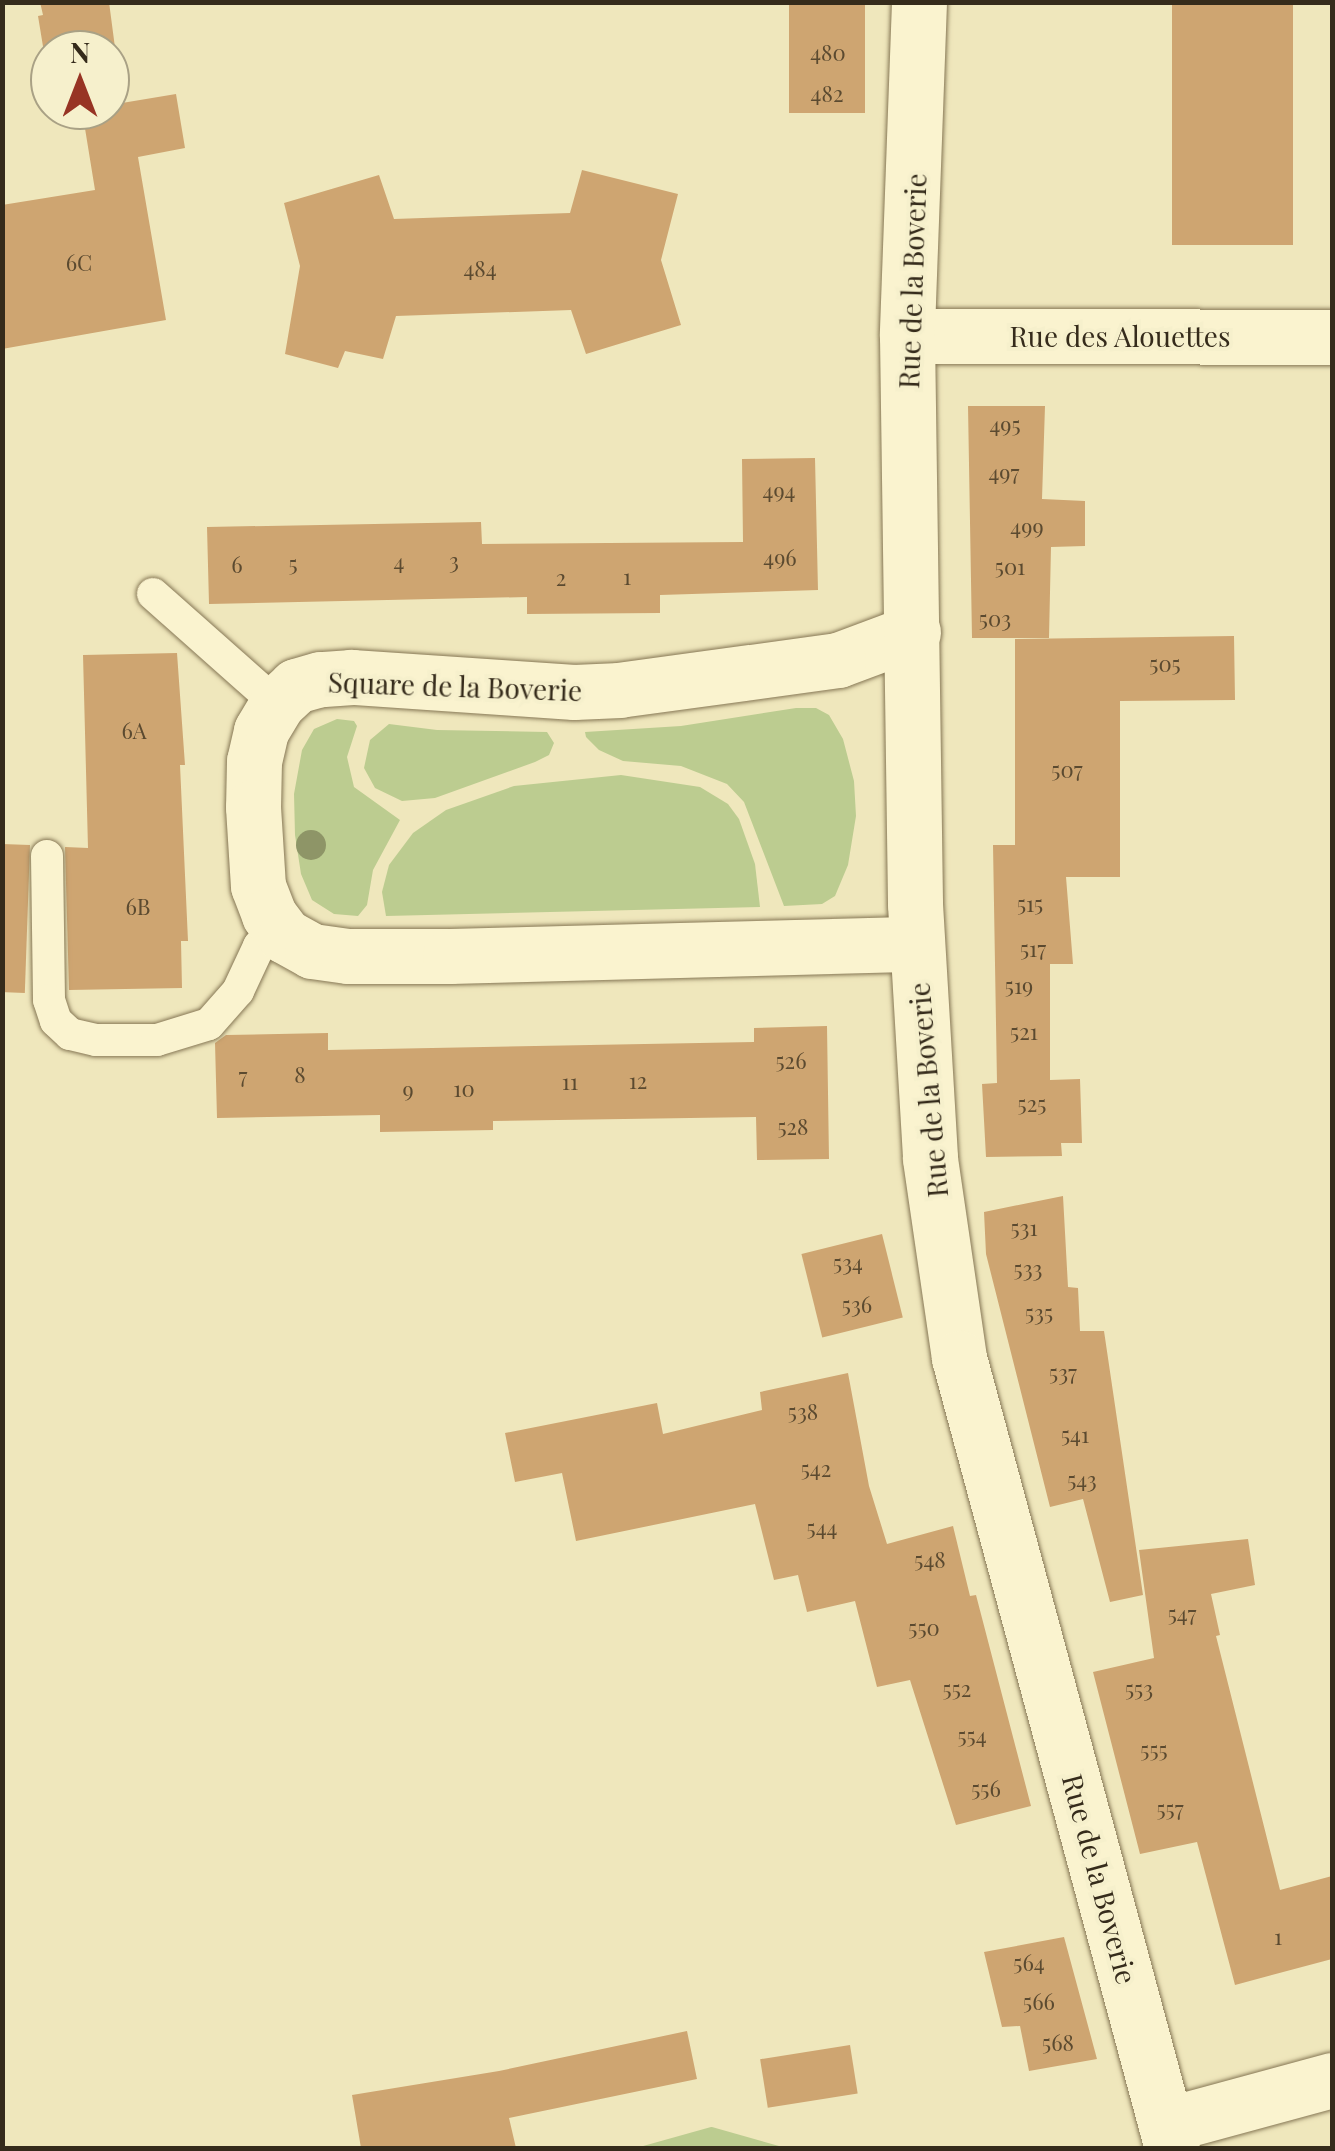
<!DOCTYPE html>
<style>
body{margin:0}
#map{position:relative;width:1335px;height:2151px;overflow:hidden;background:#efe7bc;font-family:"Playfair Display",serif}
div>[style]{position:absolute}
.green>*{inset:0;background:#bccc90}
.building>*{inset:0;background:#cea571;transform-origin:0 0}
.roads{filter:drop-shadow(0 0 2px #867755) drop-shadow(0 0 2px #867755)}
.service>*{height:32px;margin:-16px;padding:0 16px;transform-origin:16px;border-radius:16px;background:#faf3cf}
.minor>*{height:55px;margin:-27.5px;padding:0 27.5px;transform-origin:27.5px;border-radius:27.5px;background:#faf3cf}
.tertiary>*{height:55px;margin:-27.5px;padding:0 27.5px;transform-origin:27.5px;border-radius:27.5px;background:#faf3cf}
.trees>*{width:30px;height:30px;margin:-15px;border-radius:50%;background:#8e9567}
span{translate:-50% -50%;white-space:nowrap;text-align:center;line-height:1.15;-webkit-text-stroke:8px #f6f0cc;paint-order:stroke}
.number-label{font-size:22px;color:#5b4a30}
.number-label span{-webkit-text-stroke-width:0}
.street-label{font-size:28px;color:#352b1b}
.frame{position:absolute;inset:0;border:5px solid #352b1b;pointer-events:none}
.north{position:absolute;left:30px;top:30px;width:100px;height:100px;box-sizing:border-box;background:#f6f0cc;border:2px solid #a9a185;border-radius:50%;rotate:0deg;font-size:28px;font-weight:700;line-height:40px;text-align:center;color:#352b1b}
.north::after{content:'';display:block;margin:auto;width:35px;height:45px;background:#973424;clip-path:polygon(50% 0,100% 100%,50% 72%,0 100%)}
</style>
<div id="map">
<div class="green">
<div style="clip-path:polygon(796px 708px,816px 708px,829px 715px,843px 739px,854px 781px,856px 816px,848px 865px,835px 896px,822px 904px,784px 906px,744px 802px,727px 784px,681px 766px,623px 761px,599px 750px,586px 737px,585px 732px,681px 726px)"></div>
<div style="clip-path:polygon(337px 719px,354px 721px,357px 726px,347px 757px,354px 787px,400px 820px,373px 870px,367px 905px,358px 916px,334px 914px,312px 900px,301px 874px,295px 835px,294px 794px,302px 750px,314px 729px)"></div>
<div style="clip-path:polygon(389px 724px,437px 730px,547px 732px,554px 743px,549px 755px,535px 762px,435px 798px,402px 801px,375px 788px,364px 768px,370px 740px)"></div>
<div style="clip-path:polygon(621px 775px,700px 787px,728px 804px,739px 819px,755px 864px,760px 907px,386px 916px,382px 892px,389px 865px,413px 833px,446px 810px,514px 786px)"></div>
<div style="clip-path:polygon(712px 2127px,786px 2148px,636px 2148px,711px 2127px)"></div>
</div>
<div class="building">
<div style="clip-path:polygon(40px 2px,109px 2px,119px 78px,110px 79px,110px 50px,50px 50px,50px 89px,38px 16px,43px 15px)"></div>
<div style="left:789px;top:2px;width:76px;height:111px"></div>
<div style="left:1172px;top:2px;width:121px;height:243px"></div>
<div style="clip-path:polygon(176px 94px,185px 148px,138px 157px,166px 320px,2px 349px,2px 205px,95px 190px,82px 110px,110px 110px,110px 105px)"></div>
<div style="clip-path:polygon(582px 170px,678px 194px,661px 260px,681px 325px,586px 354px,571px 310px,396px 316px,383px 359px,345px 351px,338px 368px,285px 354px,300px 266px,284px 203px,379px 175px,394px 219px,570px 213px)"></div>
<div style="clip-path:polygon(968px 406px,1045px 406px,1042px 499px,1085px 501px,1085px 546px,1051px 547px,1049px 638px,972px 638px)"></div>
<div style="clip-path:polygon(815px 458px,818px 590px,660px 595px,660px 613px,527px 614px,527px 597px,209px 604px,207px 527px,481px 522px,482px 544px,743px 542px,742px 459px)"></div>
<div style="clip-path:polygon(1234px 636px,1235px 700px,1120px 701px,1120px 877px,1066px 877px,1073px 964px,1050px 964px,1050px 1080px,1080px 1079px,1082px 1143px,1061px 1143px,1062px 1156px,986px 1157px,982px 1084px,997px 1083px,993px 845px,1015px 845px,1015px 639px)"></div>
<div style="clip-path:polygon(177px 653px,185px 765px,180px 765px,188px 941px,181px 941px,182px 988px,69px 990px,65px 847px,88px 848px,83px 655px)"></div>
<div style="left:2px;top:844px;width:28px;height:148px;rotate:2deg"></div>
<div style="clip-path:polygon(827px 1026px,829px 1159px,757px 1160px,756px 1117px,493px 1121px,493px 1130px,380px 1132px,380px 1115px,217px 1118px,215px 1043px,226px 1035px,328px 1033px,328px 1050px,754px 1042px,754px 1028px)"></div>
<div style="clip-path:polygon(1063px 1196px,1068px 1287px,1078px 1288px,1080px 1331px,1104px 1331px,1143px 1595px,1110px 1602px,1083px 1499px,1050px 1507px,986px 1254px,984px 1212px)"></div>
<div style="left:882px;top:1234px;width:86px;height:83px;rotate:76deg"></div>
<div style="clip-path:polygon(848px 1373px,869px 1486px,887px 1544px,953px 1526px,970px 1596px,976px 1595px,1031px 1806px,956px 1825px,910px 1680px,877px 1687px,855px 1601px,807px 1612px,798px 1575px,774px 1580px,755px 1504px,576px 1541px,562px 1473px,515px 1482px,505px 1433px,657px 1403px,663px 1434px,762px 1410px,760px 1392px)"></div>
<div style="clip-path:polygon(1248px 1539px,1255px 1585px,1211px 1594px,1220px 1635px,1216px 1636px,1280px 1890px,1332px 1876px,1332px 1959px,1235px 1985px,1197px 1842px,1140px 1854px,1093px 1672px,1154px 1658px,1139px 1550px)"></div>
<div style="clip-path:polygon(1064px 1937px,1097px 2059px,1029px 2071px,1020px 2026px,1002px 2027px,984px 1952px)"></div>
<div style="clip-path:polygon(687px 2031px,697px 2079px,509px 2118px,516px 2148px,361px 2148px,352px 2095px,499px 2071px)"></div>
<div style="left:850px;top:2045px;width:49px;height:91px;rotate:81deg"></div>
</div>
<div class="roads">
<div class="service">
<div style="left:153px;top:594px;width:166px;rotate:41.6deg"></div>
<div style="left:47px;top:856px;width:144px;rotate:89.2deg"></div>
<div style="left:49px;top:1000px;width:22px;rotate:72deg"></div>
<div style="left:56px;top:1021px;width:19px;rotate:43deg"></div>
<div style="left:70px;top:1034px;width:27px;rotate:13deg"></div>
<div style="left:96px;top:1040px;width:61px"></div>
<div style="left:157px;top:1040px;width:54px;rotate:-17.1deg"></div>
<div style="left:209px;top:1024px;width:44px;rotate:-48.7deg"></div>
<div style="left:238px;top:991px;width:50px;rotate:-65deg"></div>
<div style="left:259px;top:946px;width:28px;rotate:-49deg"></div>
</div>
<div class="minor">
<div style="left:907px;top:336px;width:425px;rotate:0.1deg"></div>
<div style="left:913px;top:632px;width:80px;rotate:159.5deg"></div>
<div style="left:838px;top:660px;width:220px;rotate:172.2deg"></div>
<div style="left:620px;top:690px;width:46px;rotate:177.5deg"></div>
<div style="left:574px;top:692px;width:223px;rotate:-176.1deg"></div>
<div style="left:352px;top:677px;width:32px;rotate:176deg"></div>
<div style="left:320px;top:679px;width:25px;rotate:164deg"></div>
<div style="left:296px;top:686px;width:26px;rotate:137deg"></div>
<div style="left:277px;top:704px;width:31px;rotate:121deg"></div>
<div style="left:261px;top:731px;width:31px;rotate:103deg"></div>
<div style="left:254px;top:761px;width:46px;rotate:91.2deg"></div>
<div style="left:253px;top:807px;width:79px;rotate:86.4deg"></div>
<div style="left:258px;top:886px;width:31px;rotate:69deg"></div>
<div style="left:269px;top:915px;width:26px;rotate:53deg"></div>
<div style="left:285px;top:936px;width:31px;rotate:29deg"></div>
<div style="left:312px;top:951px;width:36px;rotate:8deg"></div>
<div style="left:348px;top:956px;width:102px"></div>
<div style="left:450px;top:956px;width:466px;rotate:-1.5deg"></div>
<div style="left:1166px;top:2125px;width:172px;rotate:-15.2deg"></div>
</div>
<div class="tertiary">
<div style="left:919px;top:2px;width:334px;rotate:92.1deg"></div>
<div style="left:907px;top:336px;width:568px;rotate:89.19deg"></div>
<div style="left:915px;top:904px;width:255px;rotate:86.6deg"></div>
<div style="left:930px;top:1159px;width:201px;rotate:81.7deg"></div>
<div style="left:959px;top:1358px;width:818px;rotate:74.91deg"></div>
</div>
</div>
<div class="trees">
<div style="left:311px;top:845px"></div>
</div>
<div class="number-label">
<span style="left:828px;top:53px">480</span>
<span style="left:827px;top:94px">482</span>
<span style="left:79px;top:263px">6C</span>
<span style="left:480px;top:269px">484</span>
<span style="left:1005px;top:425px">495</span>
<span style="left:1004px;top:473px">497</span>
<span style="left:779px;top:491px">494</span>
<span style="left:1027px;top:527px">499</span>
<span style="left:780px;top:558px">496</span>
<span style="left:454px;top:561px">3</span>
<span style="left:399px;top:562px">4</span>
<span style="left:293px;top:564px">5</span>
<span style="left:237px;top:565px">6</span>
<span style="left:1010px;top:567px">501</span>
<span style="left:627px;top:577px">1</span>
<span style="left:561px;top:578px">2</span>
<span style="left:995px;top:619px">503</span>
<span style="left:1165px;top:664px">505</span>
<span style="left:134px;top:731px">6A</span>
<span style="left:1067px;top:770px">507</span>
<span style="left:1030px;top:904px">515</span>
<span style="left:138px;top:907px">6B</span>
<span style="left:1033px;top:949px">517</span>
<span style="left:1019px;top:986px">519</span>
<span style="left:1024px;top:1032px">521</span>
<span style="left:791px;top:1061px">526</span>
<span style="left:300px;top:1075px">8</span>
<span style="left:243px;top:1076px">7</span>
<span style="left:638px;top:1081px">12</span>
<span style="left:570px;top:1082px">11</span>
<span style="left:464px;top:1089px">10</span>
<span style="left:408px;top:1090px">9</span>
<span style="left:1032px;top:1104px">525</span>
<span style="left:793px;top:1127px">528</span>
<span style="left:1024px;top:1228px">531</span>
<span style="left:848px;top:1263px">534</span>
<span style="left:1028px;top:1269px">533</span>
<span style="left:857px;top:1305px">536</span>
<span style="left:1039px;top:1313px">535</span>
<span style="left:1063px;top:1373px">537</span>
<span style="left:803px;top:1412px">538</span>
<span style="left:1075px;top:1435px">541</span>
<span style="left:816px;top:1469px">542</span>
<span style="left:1082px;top:1480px">543</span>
<span style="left:822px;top:1528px">544</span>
<span style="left:930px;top:1560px">548</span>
<span style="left:1182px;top:1614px">547</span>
<span style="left:924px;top:1628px">550</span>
<span style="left:957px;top:1689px">552</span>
<span style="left:1139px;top:1689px">553</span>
<span style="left:972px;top:1736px">554</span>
<span style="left:1154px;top:1750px">555</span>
<span style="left:986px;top:1789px">556</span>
<span style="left:1170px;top:1809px">557</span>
<span style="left:1278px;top:1937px">1</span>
<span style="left:1029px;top:1963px">564</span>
<span style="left:1039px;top:2002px">566</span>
<span style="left:1058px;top:2043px">568</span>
</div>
<div class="street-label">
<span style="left:912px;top:281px;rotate:-88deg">Rue de la Boverie</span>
<span style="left:1120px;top:336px">Rue des Alouettes</span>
<span style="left:455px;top:686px;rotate:2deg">Square de la Boverie</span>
<span style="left:928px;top:1090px;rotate:-95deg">Rue de la Boverie</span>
<span style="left:1100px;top:1879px;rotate:75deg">Rue de la Boverie</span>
</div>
<div class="frame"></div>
<div class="north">N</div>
</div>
